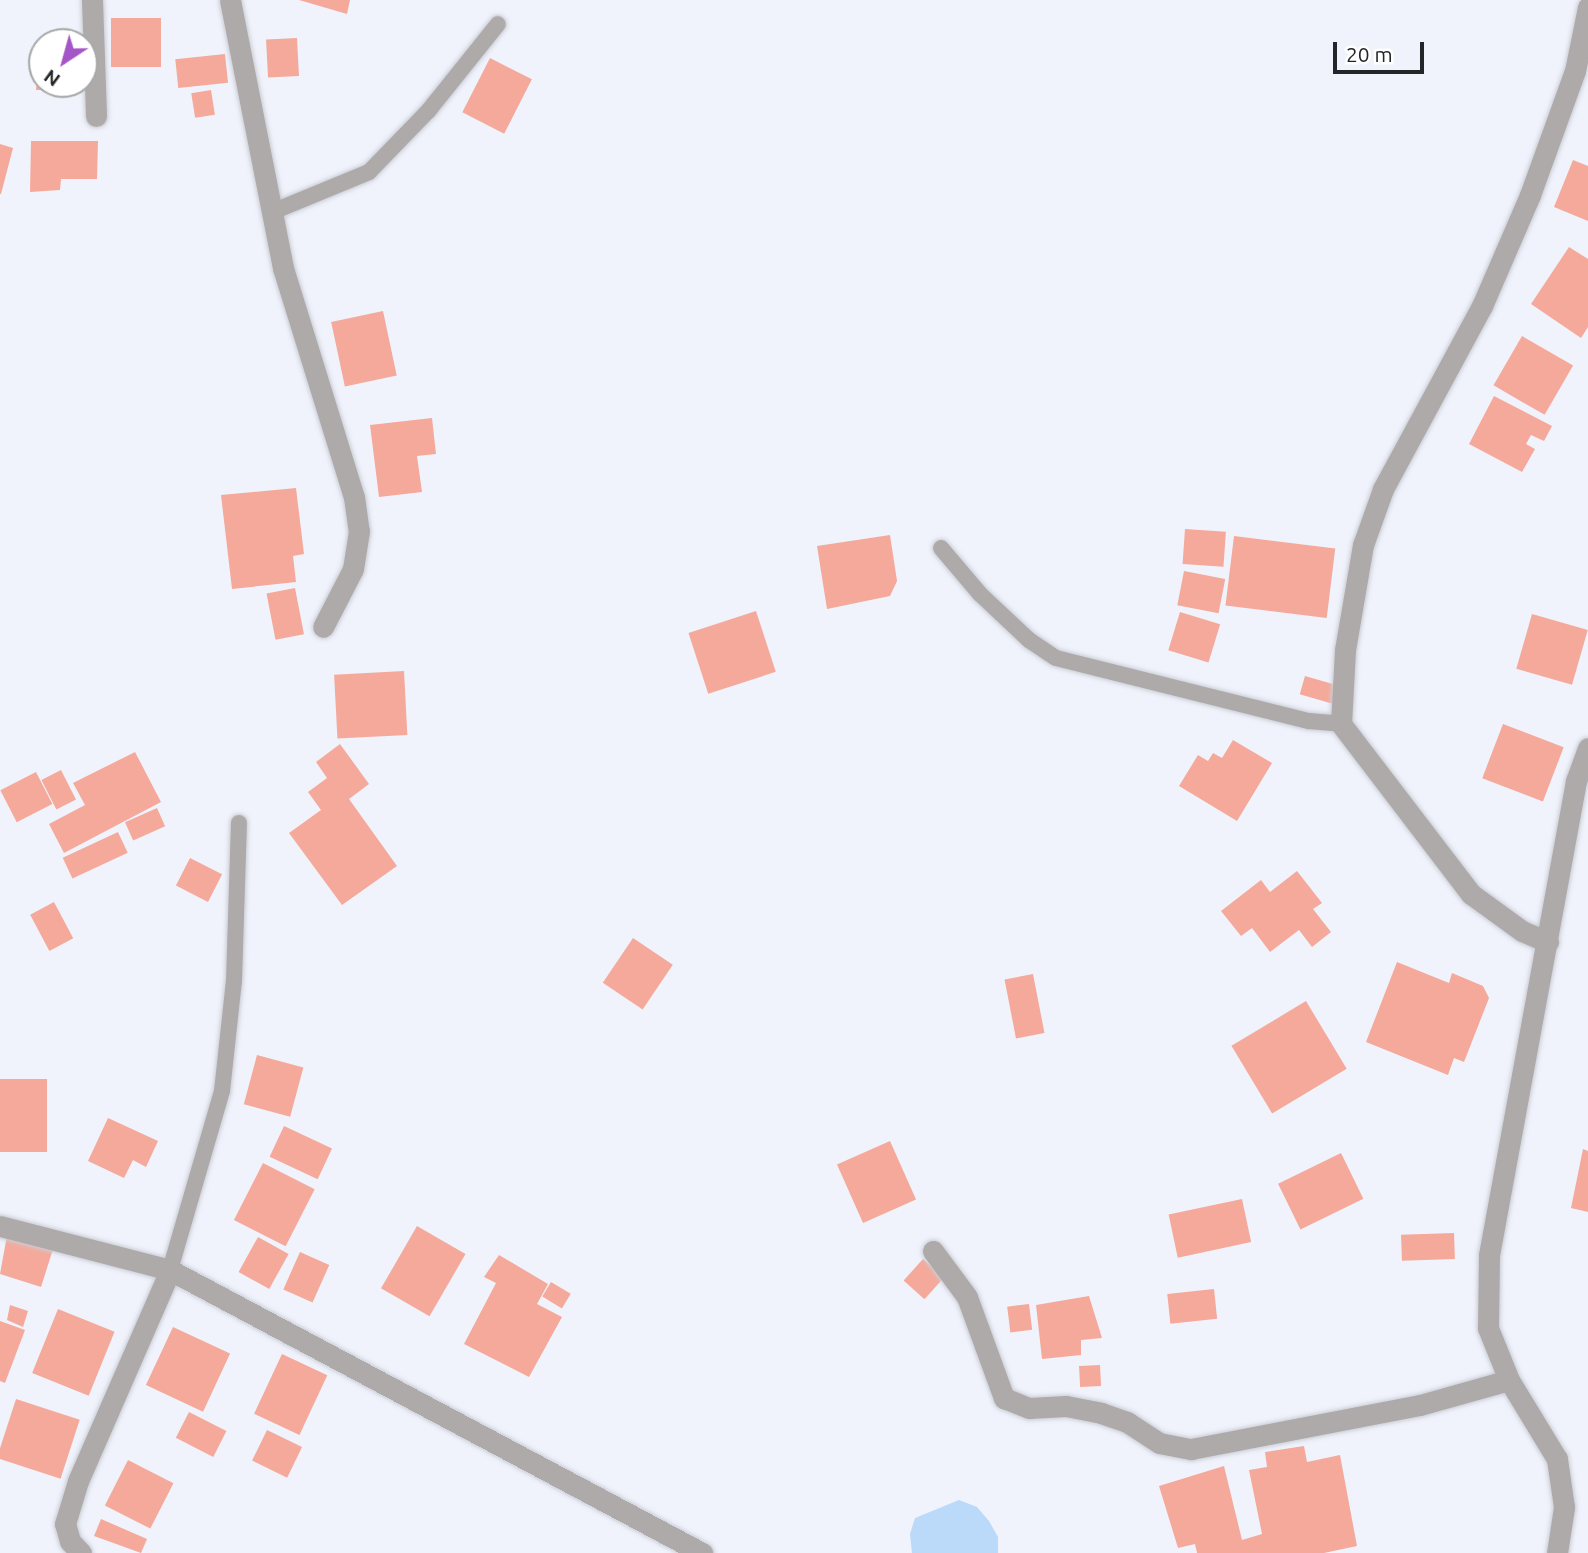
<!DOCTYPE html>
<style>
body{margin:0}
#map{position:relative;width:1588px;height:1553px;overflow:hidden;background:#f0f3fc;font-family:Ubuntu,sans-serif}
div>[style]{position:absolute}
.water>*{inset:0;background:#bbdafa}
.building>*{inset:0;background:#f4a99b;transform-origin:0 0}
.roads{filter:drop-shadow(0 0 2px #cbced6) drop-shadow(0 0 2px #cbced6)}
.service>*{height:16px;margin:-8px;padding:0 8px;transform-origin:8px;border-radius:8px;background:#afaaaa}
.minor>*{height:21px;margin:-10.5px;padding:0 10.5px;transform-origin:10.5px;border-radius:10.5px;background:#afaaaa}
span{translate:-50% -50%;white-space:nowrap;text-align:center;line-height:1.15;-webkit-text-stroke:5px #fff;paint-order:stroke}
.north{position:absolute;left:28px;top:28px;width:70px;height:70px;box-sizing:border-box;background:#fff;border:2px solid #a7a8a9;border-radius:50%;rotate:216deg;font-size:19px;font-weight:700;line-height:28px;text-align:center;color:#232528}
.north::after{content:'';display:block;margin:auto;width:24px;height:32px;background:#a456c8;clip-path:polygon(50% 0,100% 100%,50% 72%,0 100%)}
.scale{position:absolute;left:1333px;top:42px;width:91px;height:32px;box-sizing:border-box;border:4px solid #232528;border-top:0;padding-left:9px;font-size:21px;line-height:24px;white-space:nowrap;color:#232528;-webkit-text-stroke:5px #fff;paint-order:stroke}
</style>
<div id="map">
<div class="water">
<div style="clip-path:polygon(959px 1500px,977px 1507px,989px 1521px,998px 1537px,998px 1553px,912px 1553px,910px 1534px,915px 1518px)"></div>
</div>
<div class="building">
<div style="clip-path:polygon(299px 0,350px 0,347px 14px)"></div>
<div style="left:111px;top:18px;width:50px;height:49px"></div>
<div style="clip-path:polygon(evenodd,39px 38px,89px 40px,87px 90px,36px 90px,39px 38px,42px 42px,84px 42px,84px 84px,42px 84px,42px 42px)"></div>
<div style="left:297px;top:38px;width:38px;height:31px;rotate:87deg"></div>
<div style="left:225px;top:54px;width:29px;height:50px;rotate:84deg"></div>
<div style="left:490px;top:58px;width:47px;height:61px;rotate:27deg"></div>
<div style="left:211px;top:90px;width:25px;height:20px;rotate:81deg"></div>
<div style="clip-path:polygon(31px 141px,98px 141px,97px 179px,61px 179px,60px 190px,30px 192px)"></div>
<div style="clip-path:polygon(0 144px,13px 148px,1px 194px,0 194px)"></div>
<div style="clip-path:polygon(1573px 160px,1588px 166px,1588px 221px,1554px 207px)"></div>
<div style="clip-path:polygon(1569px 247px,1588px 259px,1588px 327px,1581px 338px,1531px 304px)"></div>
<div style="left:383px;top:311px;width:66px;height:53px;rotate:78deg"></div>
<div style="left:1522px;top:336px;width:59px;height:57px;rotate:30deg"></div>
<div style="clip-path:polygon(1494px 396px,1552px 426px,1544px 441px,1531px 435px,1526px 444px,1535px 449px,1522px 472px,1469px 444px)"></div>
<div style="clip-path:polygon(432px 418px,436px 454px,417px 456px,422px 492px,379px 497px,370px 425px)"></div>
<div style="clip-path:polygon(296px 488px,304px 554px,293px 556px,296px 582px,232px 589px,221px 495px)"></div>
<div style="left:1185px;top:529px;width:41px;height:35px;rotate:4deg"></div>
<div style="clip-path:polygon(890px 535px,897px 581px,890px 596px,827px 609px,817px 546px)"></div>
<div style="left:1234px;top:536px;width:102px;height:70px;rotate:7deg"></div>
<div style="left:1184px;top:571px;width:42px;height:35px;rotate:11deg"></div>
<div style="left:295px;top:588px;width:47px;height:29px;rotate:79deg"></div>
<div style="left:756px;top:611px;width:64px;height:71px;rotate:72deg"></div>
<div style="left:1180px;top:612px;width:42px;height:40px;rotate:17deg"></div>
<div style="left:1532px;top:614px;width:58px;height:57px;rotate:16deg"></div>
<div style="left:404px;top:671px;width:64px;height:70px;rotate:87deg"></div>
<div style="left:1305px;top:676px;width:36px;height:19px;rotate:16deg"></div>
<div style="left:1503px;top:724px;width:65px;height:58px;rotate:21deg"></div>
<div style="clip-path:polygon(1233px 740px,1272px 763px,1237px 821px,1179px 786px,1198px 755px,1208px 761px,1213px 753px,1222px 758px)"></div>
<div style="clip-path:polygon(340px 744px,369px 784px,349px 799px,397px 866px,342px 905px,289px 833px,321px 810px,308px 792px,327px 778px,316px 762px)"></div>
<div style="clip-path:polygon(135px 752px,161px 802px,64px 853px,49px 824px,85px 805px,73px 783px)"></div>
<div style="left:61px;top:770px;width:33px;height:22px;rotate:63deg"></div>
<div style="left:36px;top:772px;width:36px;height:40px;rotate:63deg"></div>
<div style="left:157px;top:808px;width:20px;height:35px;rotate:66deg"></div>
<div style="left:118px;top:832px;width:23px;height:61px;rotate:65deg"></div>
<div style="left:190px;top:858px;width:36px;height:31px;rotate:27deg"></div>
<div style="clip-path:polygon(1297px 871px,1322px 903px,1313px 909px,1331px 932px,1312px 947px,1299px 930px,1270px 952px,1252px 928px,1241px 936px,1221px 911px,1261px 880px,1270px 892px)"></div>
<div style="left:54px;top:902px;width:41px;height:27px;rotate:62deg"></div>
<div style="left:633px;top:938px;width:48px;height:54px;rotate:34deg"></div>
<div style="clip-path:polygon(1397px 962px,1449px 983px,1452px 973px,1483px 986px,1489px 998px,1464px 1062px,1454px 1058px,1448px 1075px,1366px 1042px)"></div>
<div style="left:1033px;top:974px;width:60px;height:29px;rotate:79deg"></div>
<div style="left:1306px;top:1001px;width:79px;height:87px;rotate:59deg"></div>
<div style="left:257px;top:1055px;width:48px;height:51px;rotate:15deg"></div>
<div style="left:0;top:1079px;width:47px;height:73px"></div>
<div style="clip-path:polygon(108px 1118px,158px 1141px,146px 1167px,133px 1160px,124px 1178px,88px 1161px)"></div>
<div style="left:284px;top:1126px;width:53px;height:34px;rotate:25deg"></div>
<div style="left:890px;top:1141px;width:64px;height:58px;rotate:66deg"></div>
<div style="clip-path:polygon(1583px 1149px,1588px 1151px,1588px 1212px,1571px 1208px)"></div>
<div style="left:1341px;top:1153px;width:51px;height:70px;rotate:64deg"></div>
<div style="left:263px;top:1163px;width:58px;height:64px;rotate:27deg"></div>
<div style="left:1242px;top:1199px;width:44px;height:75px;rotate:78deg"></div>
<div style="left:417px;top:1226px;width:56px;height:72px;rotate:30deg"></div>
<div style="clip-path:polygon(8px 1230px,54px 1246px,41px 1287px,0 1274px)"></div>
<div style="left:1454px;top:1233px;width:26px;height:53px;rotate:88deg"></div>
<div style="left:258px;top:1237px;width:35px;height:40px;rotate:29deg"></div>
<div style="left:300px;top:1252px;width:32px;height:41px;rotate:24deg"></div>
<div style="clip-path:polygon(499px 1255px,548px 1284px,537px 1304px,562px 1317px,529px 1377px,464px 1344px,496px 1283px,484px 1277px)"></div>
<div style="left:923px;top:1259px;width:28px;height:29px;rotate:42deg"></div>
<div style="left:551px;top:1282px;width:23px;height:17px;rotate:31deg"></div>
<div style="left:1214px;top:1289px;width:30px;height:47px;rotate:84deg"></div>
<div style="clip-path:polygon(1089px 1296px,1102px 1338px,1081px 1340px,1081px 1355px,1042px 1359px,1036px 1305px)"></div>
<div style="left:1029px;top:1304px;width:26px;height:22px;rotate:83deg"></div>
<div style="clip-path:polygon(10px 1305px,28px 1311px,23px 1327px,7px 1320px)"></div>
<div style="left:58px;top:1309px;width:61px;height:69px;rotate:22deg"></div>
<div style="clip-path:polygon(0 1321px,25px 1330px,5px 1383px,0 1381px)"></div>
<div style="left:173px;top:1327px;width:63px;height:64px;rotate:25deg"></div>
<div style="left:282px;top:1354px;width:50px;height:66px;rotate:25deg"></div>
<div style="left:1100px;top:1365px;width:21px;height:21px;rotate:87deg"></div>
<div style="left:16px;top:1399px;width:67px;height:62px;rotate:18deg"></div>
<div style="left:189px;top:1412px;width:42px;height:29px;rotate:27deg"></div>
<div style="left:267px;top:1430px;width:39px;height:34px;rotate:26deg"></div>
<div style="clip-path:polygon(1304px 1446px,1307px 1462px,1340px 1455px,1357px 1546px,1324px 1553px,1197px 1553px,1195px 1544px,1178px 1548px,1159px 1486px,1224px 1466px,1242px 1540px,1262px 1534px,1249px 1470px,1267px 1467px,1265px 1452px)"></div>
<div style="left:128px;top:1460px;width:51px;height:51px;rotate:27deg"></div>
<div style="clip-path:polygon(101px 1519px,147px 1539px,141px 1553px,94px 1536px)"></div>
</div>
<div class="roads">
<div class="service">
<div style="left:272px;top:212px;width:105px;rotate:-22.4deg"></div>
<div style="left:369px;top:172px;width:86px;rotate:-45.9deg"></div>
<div style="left:429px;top:110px;width:110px;rotate:-51.3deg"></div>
<div style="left:941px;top:548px;width:60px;rotate:49.7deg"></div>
<div style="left:980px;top:594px;width:67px;rotate:43.2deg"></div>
<div style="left:1029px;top:640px;width:32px;rotate:34deg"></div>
<div style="left:1056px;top:658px;width:261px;rotate:14deg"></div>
<div style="left:1309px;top:721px;width:32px;rotate:5deg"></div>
<div style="left:170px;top:1270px;width:186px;rotate:-73.8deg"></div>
<div style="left:222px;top:1091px;width:111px;rotate:-83.8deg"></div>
<div style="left:234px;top:981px;width:158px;rotate:-88.2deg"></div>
</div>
<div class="minor">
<div style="left:92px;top:0;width:116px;rotate:88deg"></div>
<div style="left:230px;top:0;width:273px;rotate:78.8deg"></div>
<div style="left:283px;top:268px;width:240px;rotate:72.8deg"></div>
<div style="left:354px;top:497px;width:34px;rotate:82deg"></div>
<div style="left:359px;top:531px;width:38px;rotate:99deg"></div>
<div style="left:353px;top:569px;width:65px;rotate:117.3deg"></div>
<div style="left:1548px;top:942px;width:28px;rotate:-157deg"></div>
<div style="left:1522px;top:931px;width:63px;rotate:-144deg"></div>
<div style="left:1471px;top:894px;width:214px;rotate:-127.4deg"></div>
<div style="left:1341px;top:724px;width:74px;rotate:-86.9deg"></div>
<div style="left:1345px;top:650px;width:107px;rotate:-80.3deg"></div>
<div style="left:1363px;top:545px;width:59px;rotate:-70.3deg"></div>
<div style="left:1383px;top:489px;width:208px;rotate:-61.6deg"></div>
<div style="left:1482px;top:306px;width:121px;rotate:-66.6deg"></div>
<div style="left:1530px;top:195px;width:132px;rotate:-70.1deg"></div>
<div style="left:1575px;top:71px;width:65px;rotate:-78.5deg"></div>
<div style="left:0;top:1226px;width:176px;rotate:14.5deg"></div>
<div style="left:170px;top:1270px;width:603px;rotate:28.01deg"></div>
<div style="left:933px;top:1251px;width:57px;rotate:53.5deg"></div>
<div style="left:967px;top:1297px;width:108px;rotate:69.9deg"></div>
<div style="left:1004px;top:1398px;width:27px;rotate:22deg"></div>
<div style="left:1029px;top:1408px;width:37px;rotate:-3deg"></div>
<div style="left:1066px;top:1406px;width:36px;rotate:11deg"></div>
<div style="left:1101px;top:1413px;width:28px;rotate:19deg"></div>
<div style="left:1127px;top:1422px;width:38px;rotate:33deg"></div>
<div style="left:1159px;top:1443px;width:33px;rotate:11deg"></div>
<div style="left:1191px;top:1449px;width:233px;rotate:-10.9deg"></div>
<div style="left:1420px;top:1405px;width:92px;rotate:-15.7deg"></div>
<div style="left:81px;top:1553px;width:16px;rotate:-133deg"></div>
<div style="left:70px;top:1541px;width:18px;rotate:-106deg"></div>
<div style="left:65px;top:1524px;width:45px;rotate:-73.2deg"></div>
<div style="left:78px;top:1481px;width:230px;rotate:-66.4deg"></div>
<div style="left:1557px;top:1553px;width:47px;rotate:-81.3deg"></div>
<div style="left:1564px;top:1507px;width:49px;rotate:-98.3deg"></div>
<div style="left:1557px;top:1459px;width:92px;rotate:-121.3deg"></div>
<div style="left:1509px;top:1380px;width:56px;rotate:-112deg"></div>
<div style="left:1488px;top:1328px;width:73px;rotate:-89.2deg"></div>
<div style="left:1489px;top:1255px;width:482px;rotate:-79.6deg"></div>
<div style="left:1576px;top:781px;width:35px;rotate:-70deg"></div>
</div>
</div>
<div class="north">N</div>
<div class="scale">20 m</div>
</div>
